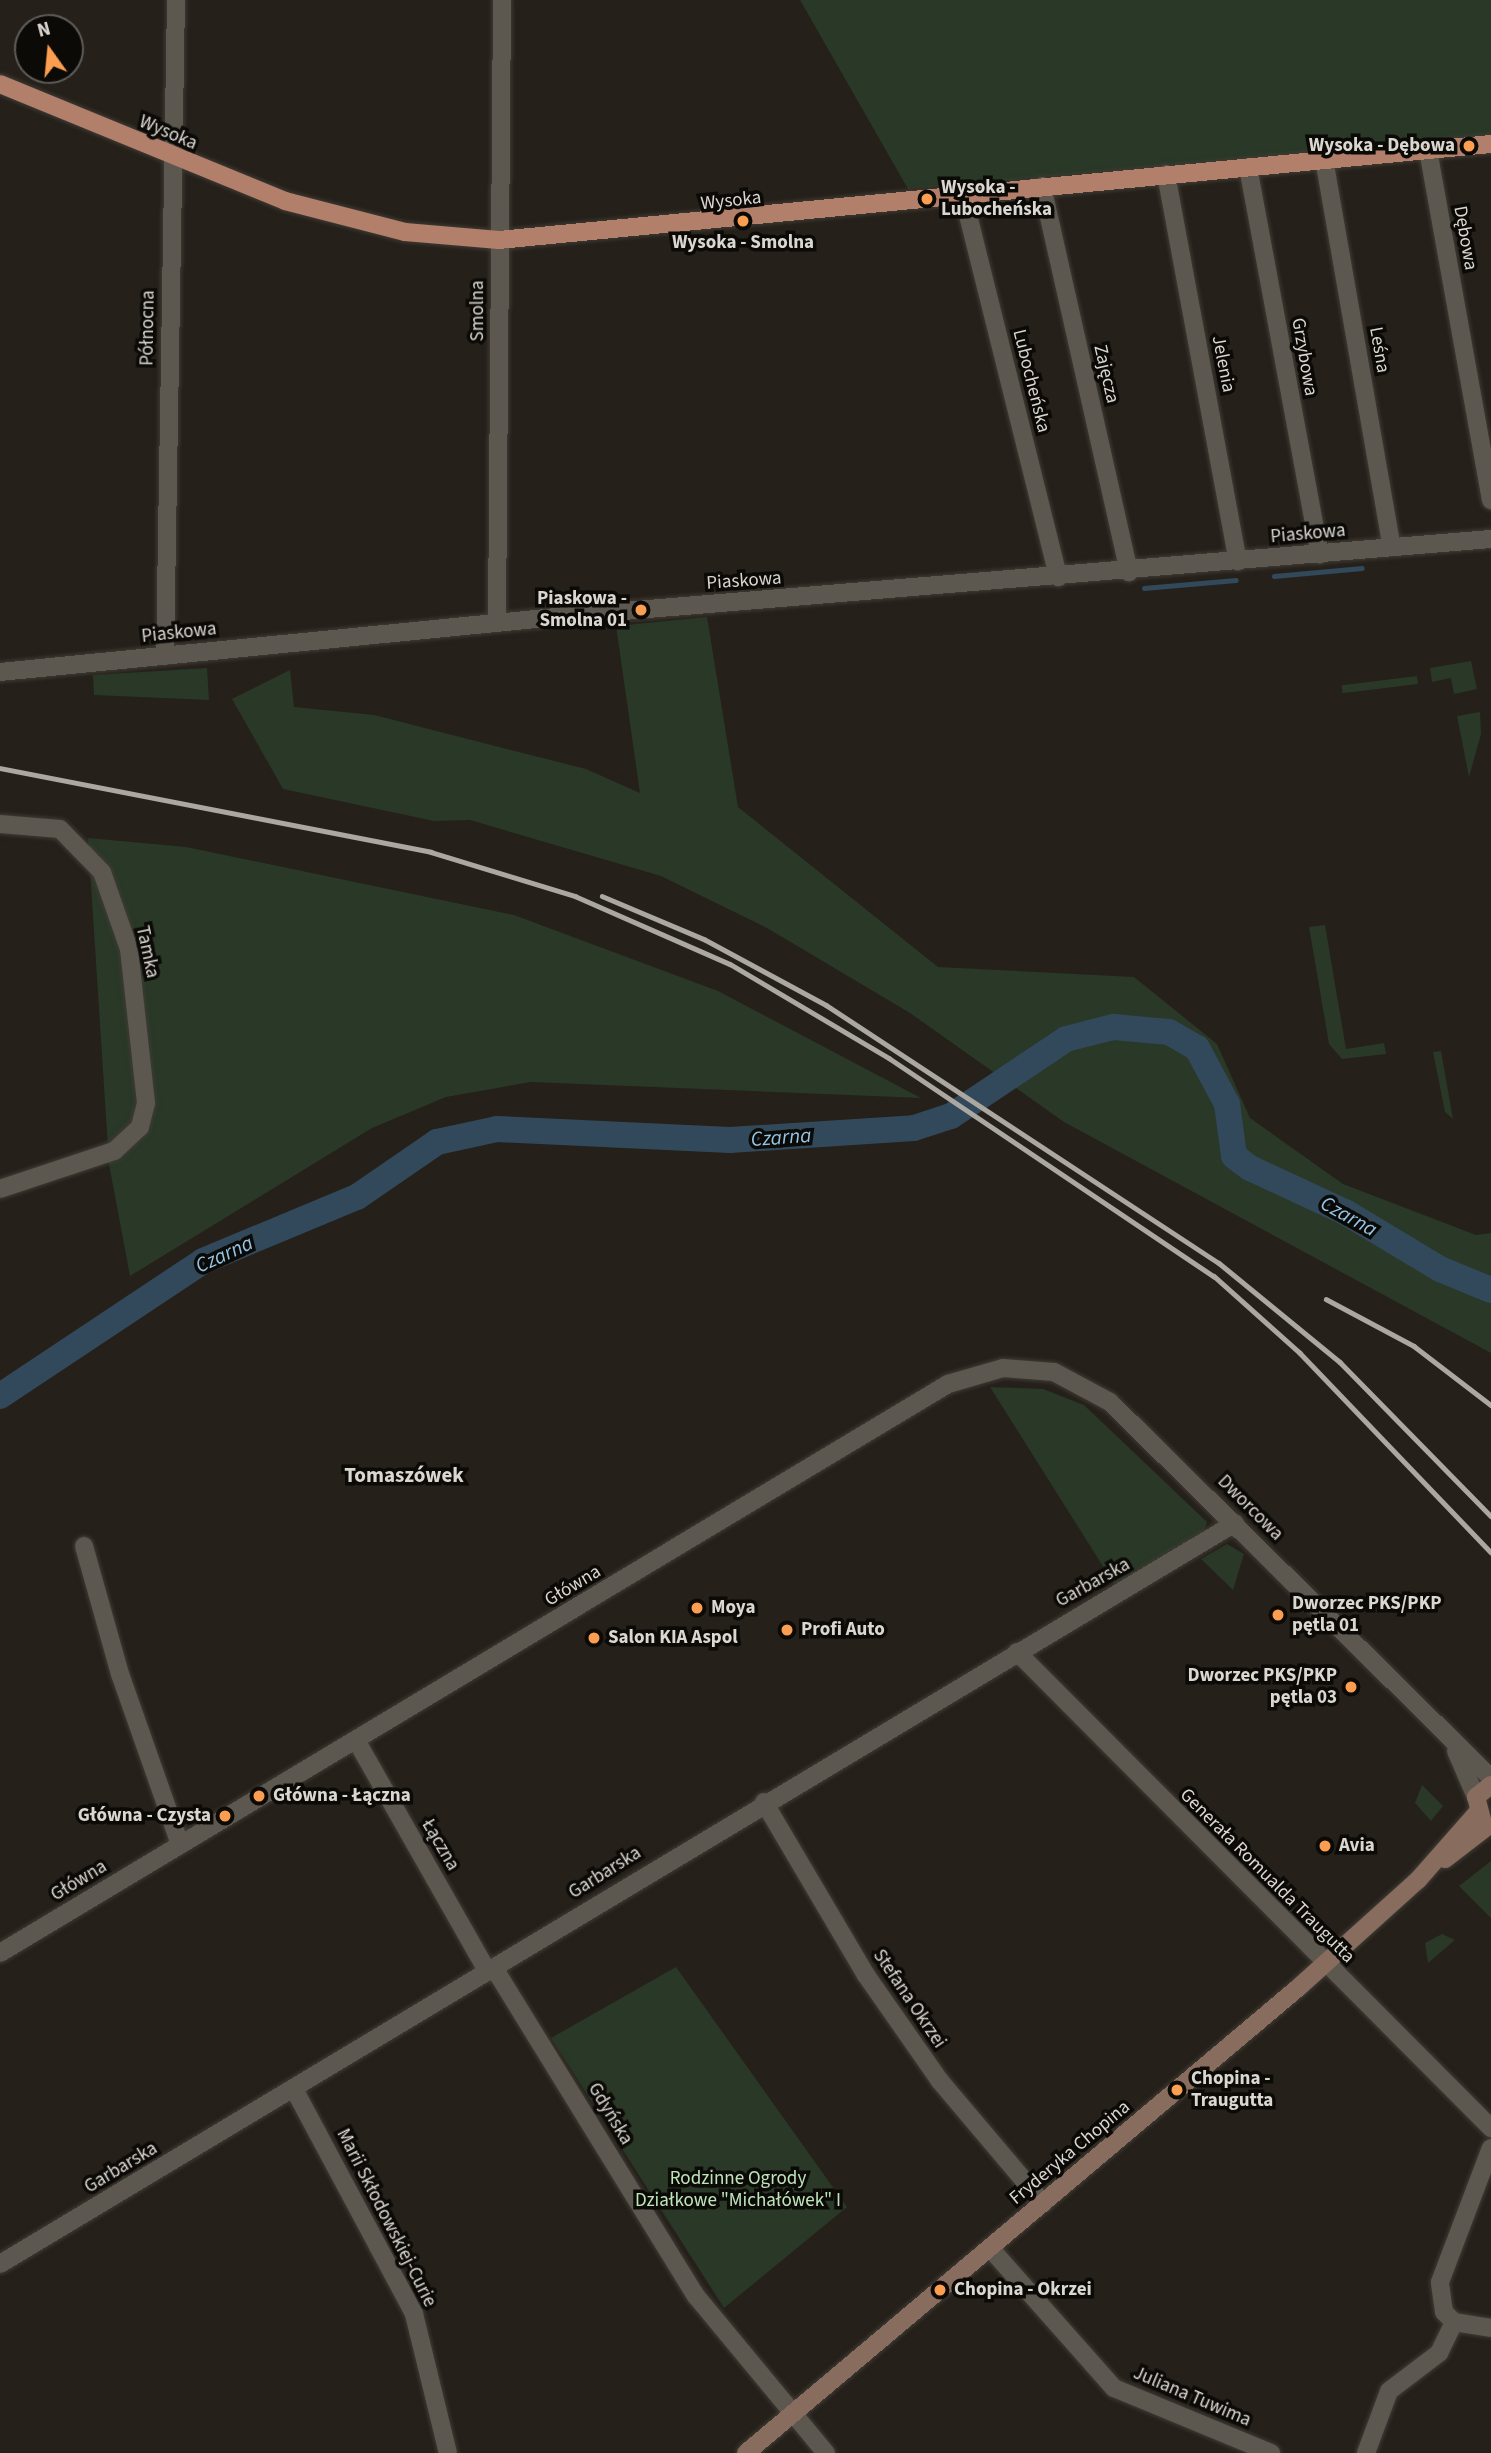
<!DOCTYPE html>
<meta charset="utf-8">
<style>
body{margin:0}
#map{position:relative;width:1491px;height:2453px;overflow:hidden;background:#252019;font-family:"Source Sans 3",sans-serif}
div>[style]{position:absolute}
.green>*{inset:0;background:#293827;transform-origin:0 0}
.stream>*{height:4.5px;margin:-2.25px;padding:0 2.25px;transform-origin:2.25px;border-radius:2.25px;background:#31495a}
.river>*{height:26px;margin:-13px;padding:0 13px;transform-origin:13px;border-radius:13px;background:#31495a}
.roads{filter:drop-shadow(0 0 2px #3f3b35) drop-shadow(0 0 2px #3f3b35)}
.street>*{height:18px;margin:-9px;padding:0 9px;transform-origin:9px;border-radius:9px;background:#5d584f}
.secondary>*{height:18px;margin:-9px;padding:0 9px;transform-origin:9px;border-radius:9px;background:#886c5d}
.primary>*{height:18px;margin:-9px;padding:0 9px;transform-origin:9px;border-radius:9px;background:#b27f6b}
.rail>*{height:4.5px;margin:-2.25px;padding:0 2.25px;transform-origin:2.25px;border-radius:2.25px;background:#aba7a1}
.dots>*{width:19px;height:19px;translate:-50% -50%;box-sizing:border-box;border:4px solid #0c0a07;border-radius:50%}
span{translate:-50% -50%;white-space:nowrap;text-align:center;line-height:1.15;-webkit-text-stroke:7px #0c0a07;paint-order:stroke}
.street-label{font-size:19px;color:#dad7d1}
.poi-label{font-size:19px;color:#dad7d1;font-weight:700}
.right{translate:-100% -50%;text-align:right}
.left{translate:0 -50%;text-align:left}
.park-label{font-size:19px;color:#bee4ba}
.water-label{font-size:21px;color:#94c6e8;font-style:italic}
.neighbourhood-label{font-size:21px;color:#dad7d1;font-weight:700}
.north{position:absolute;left:14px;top:14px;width:70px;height:70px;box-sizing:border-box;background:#0c0a07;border:2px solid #5e5c58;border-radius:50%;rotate:345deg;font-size:19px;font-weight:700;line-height:28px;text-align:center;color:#dad7d1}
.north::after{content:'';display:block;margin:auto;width:24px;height:32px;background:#fb9e51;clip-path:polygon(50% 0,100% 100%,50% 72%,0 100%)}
</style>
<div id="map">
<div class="green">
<div style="clip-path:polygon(800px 0,1491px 0,1491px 138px,908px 189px)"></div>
<div style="clip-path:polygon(707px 617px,738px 807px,938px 967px,1134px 977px,1217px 1044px,1250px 1118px,1343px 1184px,1476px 1235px,1491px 1233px,1491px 1353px,1064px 1122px,910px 1013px,767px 928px,661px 876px,470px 820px,434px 821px,283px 789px,232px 699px,290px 670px,294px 707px,374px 715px,586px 769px,640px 793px,616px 626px)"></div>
<div style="clip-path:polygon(1471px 661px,1477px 689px,1454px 694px,1451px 678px,1432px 682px,1430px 668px)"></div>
<div style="clip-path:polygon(207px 668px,209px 700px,94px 695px,93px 675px)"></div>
<div style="left:1417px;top:676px;width:8px;height:76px;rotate:83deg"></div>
<div style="clip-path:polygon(1480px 712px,1481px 734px,1469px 777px,1457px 716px)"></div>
<div style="clip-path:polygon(88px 838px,186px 847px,514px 915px,718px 991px,921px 1098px,531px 1082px,446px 1097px,372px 1128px,130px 1276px,109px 1164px)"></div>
<div style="clip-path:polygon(1325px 925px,1346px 1049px,1384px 1043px,1386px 1054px,1342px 1059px,1329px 1044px,1309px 927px)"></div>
<div style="clip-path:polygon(1441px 1051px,1453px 1119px,1445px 1112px,1433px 1052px)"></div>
<div style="clip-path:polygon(990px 1387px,1043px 1389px,1084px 1405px,1207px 1522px,1203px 1534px,1116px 1587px)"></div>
<div style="clip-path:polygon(1227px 1544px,1244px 1554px,1233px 1590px,1201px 1559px)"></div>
<div style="clip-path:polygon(1422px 1785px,1443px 1806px,1431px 1821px,1415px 1803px)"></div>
<div style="clip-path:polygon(1491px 1861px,1491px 1918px,1459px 1886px)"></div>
<div style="clip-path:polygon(1442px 1934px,1455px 1940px,1428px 1963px,1425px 1943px)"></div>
<div style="clip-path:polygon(676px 1967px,847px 2207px,724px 2308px,551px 2038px)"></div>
</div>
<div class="stream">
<div style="left:1274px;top:576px;width:88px;rotate:-5.2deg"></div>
<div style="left:1144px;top:588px;width:92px;rotate:-5deg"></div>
</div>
<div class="river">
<div style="left:0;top:1396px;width:244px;rotate:-33.6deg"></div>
<div style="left:203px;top:1261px;width:167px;rotate:-22.6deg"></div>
<div style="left:357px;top:1197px;width:97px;rotate:-34.5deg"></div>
<div style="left:437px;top:1142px;width:61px;rotate:-12.2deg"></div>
<div style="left:497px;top:1129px;width:233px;rotate:2.7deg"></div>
<div style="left:730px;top:1140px;width:184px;rotate:-3.7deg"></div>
<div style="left:914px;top:1128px;width:39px;rotate:-18deg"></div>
<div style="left:951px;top:1116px;width:138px;rotate:-33.8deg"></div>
<div style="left:1066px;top:1039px;width:49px;rotate:-14.3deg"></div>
<div style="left:1113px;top:1027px;width:56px;rotate:5.1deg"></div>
<div style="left:1169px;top:1032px;width:32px;rotate:30deg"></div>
<div style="left:1197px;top:1048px;width:64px;rotate:61.8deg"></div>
<div style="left:1227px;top:1104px;width:52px;rotate:82.3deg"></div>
<div style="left:1234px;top:1156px;width:20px;rotate:37deg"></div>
<div style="left:1250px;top:1168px;width:105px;rotate:24.9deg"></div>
<div style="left:1345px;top:1212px;width:111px;rotate:31deg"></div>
<div style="left:1440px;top:1269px;width:55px;rotate:22.4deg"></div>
</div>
<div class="roads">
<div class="street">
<div style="left:1428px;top:150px;width:356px;rotate:79.8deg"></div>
<div style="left:1324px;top:159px;width:394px;rotate:80.1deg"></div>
<div style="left:1248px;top:167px;width:394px;rotate:79.5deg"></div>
<div style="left:1166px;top:174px;width:394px;rotate:79.5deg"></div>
<div style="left:1042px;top:186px;width:396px;rotate:77.3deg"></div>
<div style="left:963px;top:195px;width:394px;rotate:76deg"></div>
<div style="left:497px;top:623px;width:623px;rotate:-89.54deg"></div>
<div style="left:165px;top:656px;width:656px;rotate:-89.04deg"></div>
<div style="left:0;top:672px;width:579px;rotate:-5.65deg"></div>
<div style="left:576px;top:615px;width:918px;rotate:-4.75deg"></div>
<div style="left:0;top:824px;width:60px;rotate:4.8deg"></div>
<div style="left:60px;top:829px;width:60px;rotate:45.7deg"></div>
<div style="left:102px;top:872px;width:82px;rotate:70.7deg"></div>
<div style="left:129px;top:949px;width:155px;rotate:83.7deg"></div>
<div style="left:146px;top:1103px;width:25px;rotate:104deg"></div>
<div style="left:140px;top:1127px;width:35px;rotate:137deg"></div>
<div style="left:114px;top:1151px;width:120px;rotate:161.6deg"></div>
<div style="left:84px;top:1546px;width:133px;rotate:74.3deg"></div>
<div style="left:120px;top:1674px;width:180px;rotate:70.6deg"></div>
<div style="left:1017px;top:1652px;width:672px;rotate:45.12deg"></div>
<div style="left:356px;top:1740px;width:267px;rotate:60.4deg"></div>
<div style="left:1456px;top:1751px;width:50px;rotate:66.5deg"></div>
<div style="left:764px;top:1802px;width:201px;rotate:59.5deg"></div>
<div style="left:866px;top:1975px;width:129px;rotate:55.1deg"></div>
<div style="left:940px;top:2081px;width:160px;rotate:49.8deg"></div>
<div style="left:0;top:1953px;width:1106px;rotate:-30.97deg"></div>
<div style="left:948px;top:1384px;width:57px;rotate:-16.2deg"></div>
<div style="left:1003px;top:1368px;width:51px;rotate:4.5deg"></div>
<div style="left:1054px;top:1372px;width:64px;rotate:28.2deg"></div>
<div style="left:1110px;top:1402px;width:535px;rotate:44.62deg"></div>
<div style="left:494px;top:1968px;width:385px;rotate:58.4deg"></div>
<div style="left:696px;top:2296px;width:204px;rotate:50.4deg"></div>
<div style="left:294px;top:2089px;width:255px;rotate:61.9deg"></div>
<div style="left:414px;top:2314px;width:143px;rotate:76.3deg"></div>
<div style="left:990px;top:2248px;width:187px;rotate:48.5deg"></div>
<div style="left:1114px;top:2388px;width:170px;rotate:22.5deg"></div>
<div style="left:0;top:2264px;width:1440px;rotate:-30.96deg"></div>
<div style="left:1454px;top:2322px;width:37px;rotate:9deg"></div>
<div style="left:1366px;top:2453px;width:66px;rotate:-69.6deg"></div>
<div style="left:1389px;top:2391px;width:63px;rotate:-37.2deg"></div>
<div style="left:1439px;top:2353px;width:34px;rotate:-64deg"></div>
<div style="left:1454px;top:2322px;width:14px;rotate:-135deg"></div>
<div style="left:1444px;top:2312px;width:30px;rotate:-98deg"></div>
<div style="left:1440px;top:2282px;width:143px;rotate:-69.2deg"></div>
</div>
<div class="secondary">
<div style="left:1483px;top:1823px;width:27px;rotate:-105deg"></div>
<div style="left:1476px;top:1797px;width:19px;rotate:-39deg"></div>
<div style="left:1445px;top:1859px;width:54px;rotate:-37.5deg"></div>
<div style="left:746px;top:2453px;width:723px;rotate:-40.12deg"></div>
<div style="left:1299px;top:1987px;width:160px;rotate:-42deg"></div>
<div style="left:1418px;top:1880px;width:88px;rotate:-48.7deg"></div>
</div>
<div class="primary">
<div style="left:0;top:84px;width:308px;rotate:22.3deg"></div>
<div style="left:285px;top:201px;width:124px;rotate:14.5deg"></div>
<div style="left:405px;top:232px;width:94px;rotate:4.9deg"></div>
<div style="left:499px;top:240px;width:997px;rotate:-5.53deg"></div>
</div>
</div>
<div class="rail">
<div style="left:0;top:768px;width:439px;rotate:11deg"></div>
<div style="left:431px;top:852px;width:151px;rotate:17deg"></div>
<div style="left:575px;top:896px;width:169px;rotate:23.7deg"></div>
<div style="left:730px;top:964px;width:185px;rotate:30.6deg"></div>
<div style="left:889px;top:1058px;width:391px;rotate:33.9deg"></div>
<div style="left:1214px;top:1276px;width:115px;rotate:41.8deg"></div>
<div style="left:1300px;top:1353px;width:276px;rotate:46.2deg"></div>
<div style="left:602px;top:896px;width:111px;rotate:22.9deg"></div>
<div style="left:704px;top:939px;width:139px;rotate:28.4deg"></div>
<div style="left:826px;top:1005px;width:470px;rotate:33.3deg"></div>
<div style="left:1219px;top:1263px;width:156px;rotate:39.3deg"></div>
<div style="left:1340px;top:1362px;width:216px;rotate:45.6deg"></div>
<div style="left:1326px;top:1299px;width:100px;rotate:28.1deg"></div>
<div style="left:1414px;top:1346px;width:97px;rotate:37.5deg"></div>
</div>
<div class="dots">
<div style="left:1469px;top:146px;background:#fb9e51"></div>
<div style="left:927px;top:199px;background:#fb9e51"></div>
<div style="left:743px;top:221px;background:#fb9e51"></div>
<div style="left:641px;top:610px;background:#fb9e51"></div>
<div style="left:697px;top:1608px;background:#fb9e51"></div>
<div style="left:1278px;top:1615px;background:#fb9e51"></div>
<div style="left:787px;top:1630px;background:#fb9e51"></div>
<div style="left:594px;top:1638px;background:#fb9e51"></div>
<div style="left:1351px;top:1687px;background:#fb9e51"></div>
<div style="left:259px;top:1796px;background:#fb9e51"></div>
<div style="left:225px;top:1816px;background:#fb9e51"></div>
<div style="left:1325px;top:1846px;background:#fb9e51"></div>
<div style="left:1177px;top:2090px;background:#fb9e51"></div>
<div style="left:940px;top:2290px;background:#fb9e51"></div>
</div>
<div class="street-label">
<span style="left:168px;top:133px;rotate:23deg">Wysoka</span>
<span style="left:731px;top:201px;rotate:-6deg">Wysoka</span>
<span style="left:1465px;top:238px;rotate:80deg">Dębowa</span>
<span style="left:478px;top:311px;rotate:-90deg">Smolna</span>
<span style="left:148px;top:328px;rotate:-89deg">Północna</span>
<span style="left:1379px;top:350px;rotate:80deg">Leśna</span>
<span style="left:1304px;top:357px;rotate:80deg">Grzybowa</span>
<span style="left:1223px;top:364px;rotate:79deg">Jelenia</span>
<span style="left:1106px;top:374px;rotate:77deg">Zajęcza</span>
<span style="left:1031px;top:381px;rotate:76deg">Lubocheńska</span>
<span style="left:1308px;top:534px;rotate:-5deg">Piaskowa</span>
<span style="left:744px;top:581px;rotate:-4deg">Piaskowa</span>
<span style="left:179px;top:633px;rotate:-6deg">Piaskowa</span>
<span style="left:147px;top:952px;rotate:78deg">Tamka</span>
<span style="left:1250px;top:1508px;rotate:45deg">Dworcowa</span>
<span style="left:1093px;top:1583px;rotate:-29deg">Garbarska</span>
<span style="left:573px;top:1586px;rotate:-31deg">Główna</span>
<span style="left:440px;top:1845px;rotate:60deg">Łączna</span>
<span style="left:605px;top:1873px;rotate:-32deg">Garbarska</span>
<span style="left:1267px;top:1876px;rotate:45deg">Generała Romualda Traugutta</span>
<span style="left:79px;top:1881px;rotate:-31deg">Główna</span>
<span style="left:909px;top:1999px;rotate:56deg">Stefana Okrzei</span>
<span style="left:610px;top:2114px;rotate:59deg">Gdyńska</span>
<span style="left:1070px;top:2153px;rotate:-40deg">Fryderyka Chopina</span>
<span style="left:121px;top:2168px;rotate:-31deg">Garbarska</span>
<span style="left:386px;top:2218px;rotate:63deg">Marii Skłodowskiej-Curie</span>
<span style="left:1192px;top:2397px;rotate:23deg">Juliana Tuwima</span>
</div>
<div class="poi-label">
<span class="right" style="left:1455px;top:146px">Wysoka - Dębowa</span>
<span class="left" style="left:941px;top:199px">Wysoka -<br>Lubocheńska</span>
<span style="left:743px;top:243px">Wysoka - Smolna</span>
<span class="right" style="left:627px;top:610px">Piaskowa -<br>Smolna 01</span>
<span class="left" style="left:1292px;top:1615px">Dworzec PKS/PKP<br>pętla 01</span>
<span class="left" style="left:711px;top:1608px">Moya</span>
<span class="left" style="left:801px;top:1630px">Profi Auto</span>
<span class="left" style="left:608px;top:1638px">Salon KIA Aspol</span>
<span class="right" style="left:1337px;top:1687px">Dworzec PKS/PKP<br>pętla 03</span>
<span class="left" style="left:273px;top:1796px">Główna - Łączna</span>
<span class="right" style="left:211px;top:1816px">Główna - Czysta</span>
<span class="left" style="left:1339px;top:1846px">Avia</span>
<span class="left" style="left:1191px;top:2090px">Chopina -<br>Traugutta</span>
<span class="left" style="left:954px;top:2290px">Chopina - Okrzei</span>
</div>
<div class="park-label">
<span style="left:738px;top:2190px">Rodzinne Ogrody<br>Działkowe "Michałówek" I</span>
</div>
<div class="water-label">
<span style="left:781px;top:1137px;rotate:-4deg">Czarna</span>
<span style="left:1349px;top:1216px;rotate:29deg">Czarna</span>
<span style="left:224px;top:1254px;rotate:-25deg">Czarna</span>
</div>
<div class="neighbourhood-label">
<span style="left:404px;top:1475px">Tomaszówek</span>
</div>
<div class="north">N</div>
</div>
